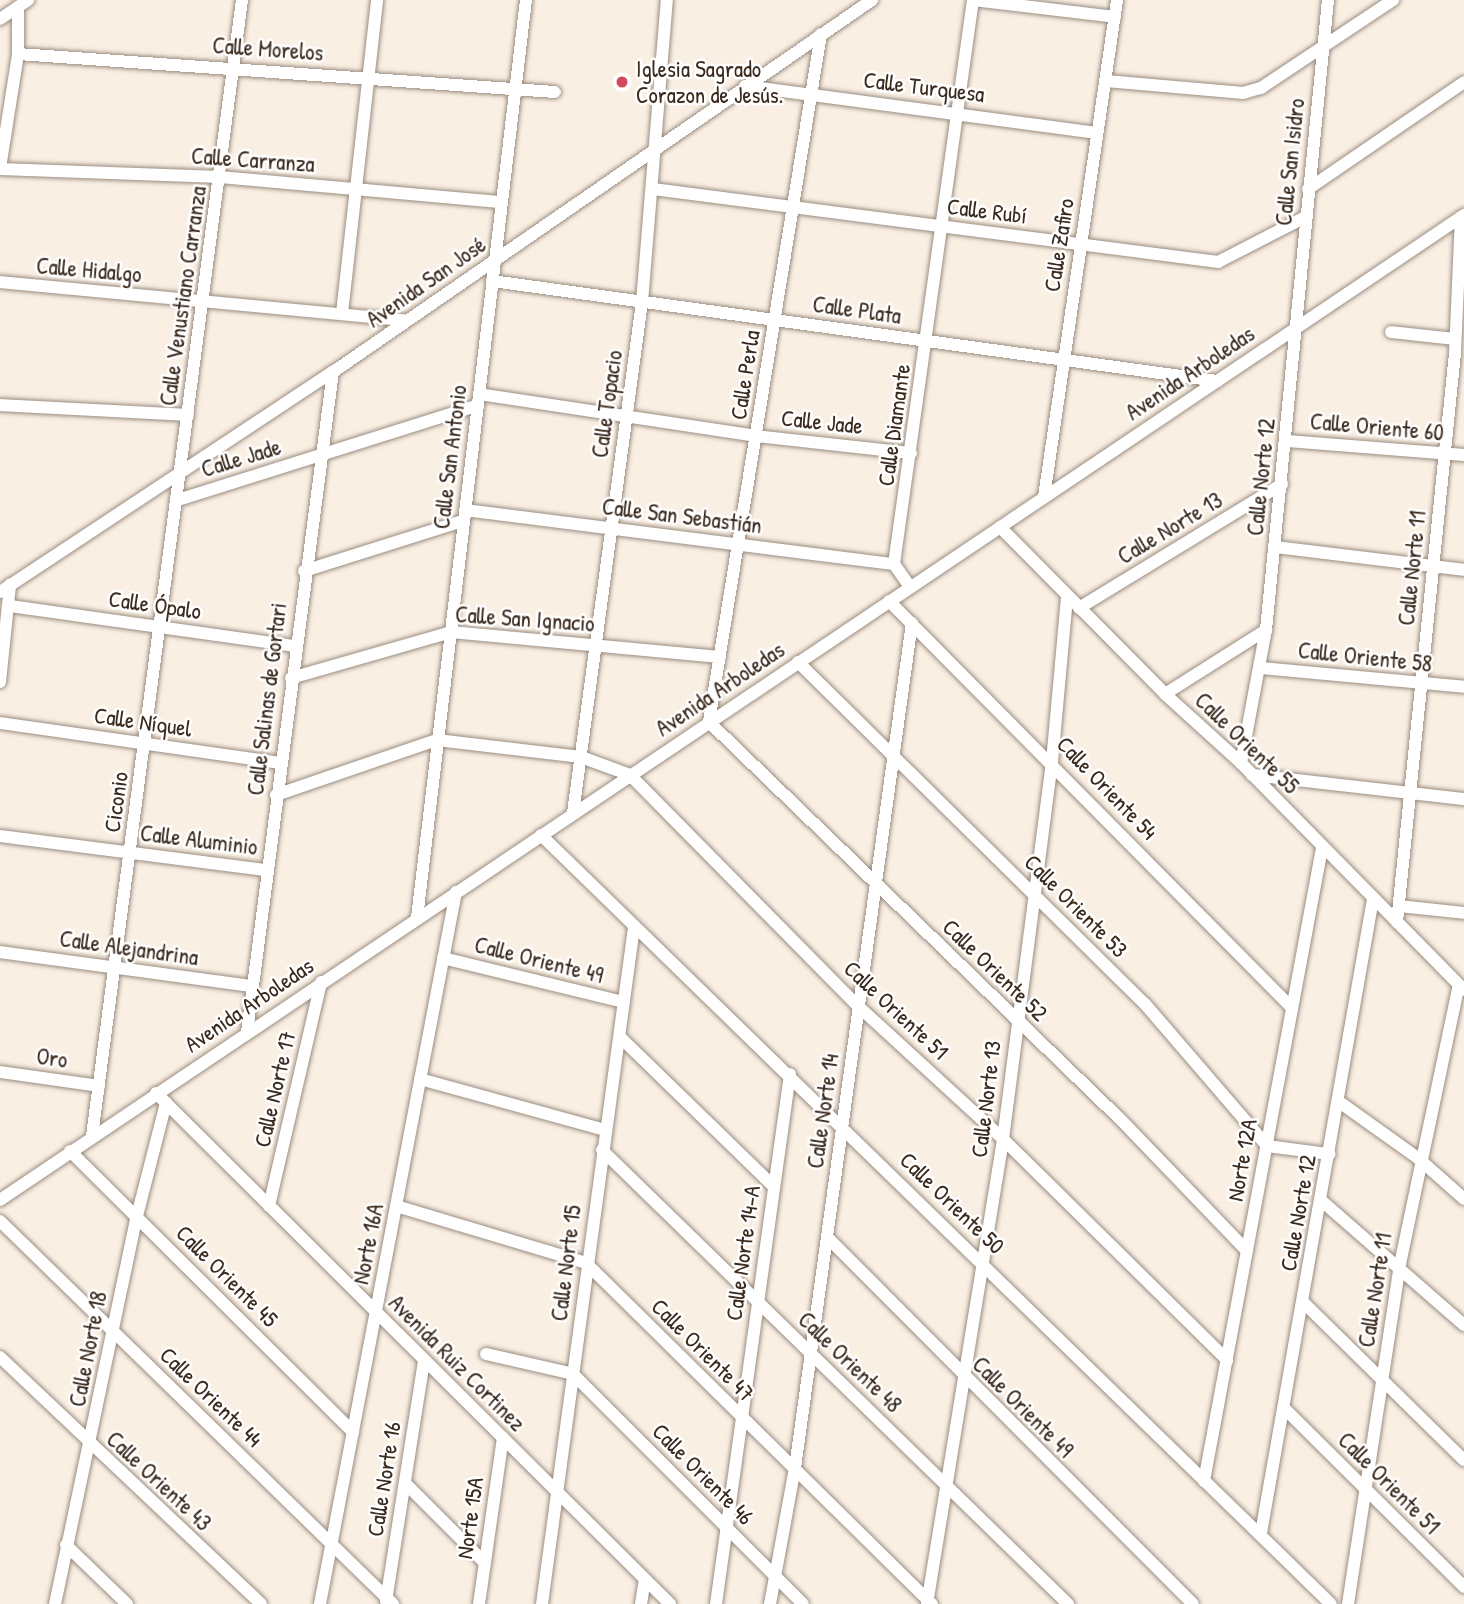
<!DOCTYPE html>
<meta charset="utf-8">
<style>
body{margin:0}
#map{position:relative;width:1464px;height:1604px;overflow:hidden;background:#faefe3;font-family:"Patrick Hand",sans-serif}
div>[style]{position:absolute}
.roads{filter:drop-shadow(0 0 2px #9a8c80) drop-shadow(0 0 2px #9a8c80)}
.minor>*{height:12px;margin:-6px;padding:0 6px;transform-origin:6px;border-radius:6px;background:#fff}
.dots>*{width:19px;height:19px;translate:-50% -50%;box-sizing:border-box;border:4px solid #fff;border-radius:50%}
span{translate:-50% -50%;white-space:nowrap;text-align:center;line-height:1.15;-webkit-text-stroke:5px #fff;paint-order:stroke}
.street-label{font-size:23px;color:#3b2a1e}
.poi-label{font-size:23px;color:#3b2a1e}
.left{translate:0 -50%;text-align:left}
</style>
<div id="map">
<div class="roads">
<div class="minor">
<div style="left:973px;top:0;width:143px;rotate:6.8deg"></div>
<div style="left:0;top:19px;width:34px;rotate:-34deg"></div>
<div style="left:821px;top:34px;width:697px;rotate:99.25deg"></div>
<div style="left:709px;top:722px;width:574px;rotate:44.01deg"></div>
<div style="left:1122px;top:1121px;width:180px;rotate:46.1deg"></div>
<div style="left:18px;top:54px;width:538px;rotate:4.05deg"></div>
<div style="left:1106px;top:81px;width:138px;rotate:5deg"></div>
<div style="left:1243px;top:93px;width:19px;rotate:-16deg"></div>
<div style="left:1261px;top:88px;width:159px;rotate:-33.7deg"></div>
<div style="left:745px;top:86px;width:355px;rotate:7.6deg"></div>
<div style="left:0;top:168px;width:115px;rotate:-81deg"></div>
<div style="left:18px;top:54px;width:47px;rotate:-90deg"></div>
<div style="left:0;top:169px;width:220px;rotate:2.1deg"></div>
<div style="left:220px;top:177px;width:283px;rotate:5.1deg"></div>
<div style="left:653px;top:189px;width:570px;rotate:7.36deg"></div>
<div style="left:1218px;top:262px;width:98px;rotate:-27.3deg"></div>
<div style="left:1308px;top:189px;width:189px;rotate:-34.4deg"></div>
<div style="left:492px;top:281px;width:732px;rotate:7.85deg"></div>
<div style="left:0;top:282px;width:407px;rotate:5.4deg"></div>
<div style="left:342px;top:313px;width:315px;rotate:-83.6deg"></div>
<div style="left:1391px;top:332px;width:63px;rotate:6.3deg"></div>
<div style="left:479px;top:394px;width:280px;rotate:8.6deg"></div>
<div style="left:756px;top:436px;width:156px;rotate:6.3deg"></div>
<div style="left:0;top:405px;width:188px;rotate:3deg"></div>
<div style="left:1287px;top:441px;width:178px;rotate:4.5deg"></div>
<div style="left:1044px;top:497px;width:502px;rotate:-81.64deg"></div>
<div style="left:178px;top:500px;width:313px;rotate:-17.5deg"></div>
<div style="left:465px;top:510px;width:432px;rotate:7.2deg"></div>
<div style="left:1000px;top:527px;width:235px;rotate:45.3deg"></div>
<div style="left:1165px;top:694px;width:103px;rotate:42.2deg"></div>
<div style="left:1241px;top:763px;width:318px;rotate:45.5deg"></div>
<div style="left:1275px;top:547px;width:190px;rotate:6.9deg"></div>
<div style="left:894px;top:564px;width:570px;rotate:-82.03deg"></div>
<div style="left:894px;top:564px;width:28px;rotate:55deg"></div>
<div style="left:304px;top:571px;width:167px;rotate:-17.5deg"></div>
<div style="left:0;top:592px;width:399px;rotate:-33.5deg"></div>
<div style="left:333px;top:372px;width:655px;rotate:-34.61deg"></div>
<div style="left:889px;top:601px;width:573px;rotate:45.28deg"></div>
<div style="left:10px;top:606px;width:288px;rotate:8deg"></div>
<div style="left:1079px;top:608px;width:238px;rotate:-31.4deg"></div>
<div style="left:798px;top:662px;width:487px;rotate:44.6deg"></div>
<div style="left:1145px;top:1004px;width:187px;rotate:49.3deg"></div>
<div style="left:1267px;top:1146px;width:63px;rotate:7.4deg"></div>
<div style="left:1261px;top:668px;width:204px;rotate:5.3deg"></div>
<div style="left:291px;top:678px;width:166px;rotate:-16deg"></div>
<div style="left:451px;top:632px;width:270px;rotate:5.3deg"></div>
<div style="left:0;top:682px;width:98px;rotate:-84.1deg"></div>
<div style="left:1165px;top:694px;width:120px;rotate:-32.4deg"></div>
<div style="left:0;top:723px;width:283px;rotate:8.1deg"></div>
<div style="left:1241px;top:763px;width:135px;rotate:-79.4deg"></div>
<div style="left:1266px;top:630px;width:633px;rotate:-84.38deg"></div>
<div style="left:1252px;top:775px;width:213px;rotate:6.5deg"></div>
<div style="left:276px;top:795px;width:170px;rotate:-18.9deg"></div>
<div style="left:437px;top:740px;width:145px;rotate:6.7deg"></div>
<div style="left:581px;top:757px;width:52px;rotate:20.2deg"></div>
<div style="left:630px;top:775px;width:326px;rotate:45.4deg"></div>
<div style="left:859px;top:1007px;width:195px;rotate:42.5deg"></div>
<div style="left:1003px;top:1139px;width:315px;rotate:44.6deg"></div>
<div style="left:573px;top:813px;width:516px;rotate:-82.31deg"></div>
<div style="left:642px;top:302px;width:303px;rotate:-85.3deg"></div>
<div style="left:541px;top:835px;width:1102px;rotate:44.23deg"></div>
<div style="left:0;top:836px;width:269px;rotate:7.3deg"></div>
<div style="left:1399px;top:906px;width:65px;rotate:6.1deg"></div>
<div style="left:417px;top:918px;width:924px;rotate:-83.23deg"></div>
<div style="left:1397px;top:922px;width:572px;rotate:-84.18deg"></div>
<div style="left:1455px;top:353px;width:136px;rotate:-87.5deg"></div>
<div style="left:0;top:952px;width:255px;rotate:7.7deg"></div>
<div style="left:443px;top:958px;width:186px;rotate:13.7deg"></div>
<div style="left:247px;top:1032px;width:666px;rotate:-82.58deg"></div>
<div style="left:620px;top:1037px;width:215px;rotate:44.2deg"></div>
<div style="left:0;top:1072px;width:100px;rotate:8deg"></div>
<div style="left:420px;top:1079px;width:192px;rotate:15.4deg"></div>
<div style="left:156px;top:1093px;width:725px;rotate:44.83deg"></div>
<div style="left:1338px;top:1101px;width:100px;rotate:35.6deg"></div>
<div style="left:1419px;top:1159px;width:60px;rotate:41.6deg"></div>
<div style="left:92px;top:1136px;width:1146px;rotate:-82.48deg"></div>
<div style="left:602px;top:1150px;width:651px;rotate:44.25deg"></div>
<div style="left:70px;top:1151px;width:399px;rotate:44.8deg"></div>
<div style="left:0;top:1200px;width:1765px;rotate:-33.93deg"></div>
<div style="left:1323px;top:1202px;width:187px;rotate:41.1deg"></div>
<div style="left:269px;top:1206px;width:230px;rotate:-76.9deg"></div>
<div style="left:396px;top:1206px;width:198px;rotate:16.7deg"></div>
<div style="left:586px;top:1263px;width:486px;rotate:44.6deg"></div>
<div style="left:0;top:1221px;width:549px;rotate:44.26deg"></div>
<div style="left:827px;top:1237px;width:518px;rotate:45.08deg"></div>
<div style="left:1304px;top:1303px;width:224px;rotate:44.5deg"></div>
<div style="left:486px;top:1354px;width:89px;rotate:12.9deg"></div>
<div style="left:573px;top:1374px;width:325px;rotate:45deg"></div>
<div style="left:0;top:1357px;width:359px;rotate:43.4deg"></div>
<div style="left:1284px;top:1408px;width:254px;rotate:44.8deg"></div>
<div style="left:1204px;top:1481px;width:644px;rotate:-79.44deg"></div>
<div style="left:405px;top:1483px;width:113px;rotate:45deg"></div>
<div style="left:1261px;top:1533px;width:644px;rotate:-79.98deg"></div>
<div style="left:66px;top:1545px;width:85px;rotate:44deg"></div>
<div style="left:386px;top:1601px;width:244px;rotate:-81deg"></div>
<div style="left:55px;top:1604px;width:397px;rotate:-78.1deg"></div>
<div style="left:137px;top:1216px;width:117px;rotate:-75.6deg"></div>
<div style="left:320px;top:1604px;width:725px;rotate:-79.19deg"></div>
<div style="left:479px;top:1604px;width:168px;rotate:-81.8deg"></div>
<div style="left:542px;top:1604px;width:683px;rotate:-82.26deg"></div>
<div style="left:641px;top:1604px;width:25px;rotate:-81deg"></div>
<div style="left:716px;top:1604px;width:535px;rotate:-82.05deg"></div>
<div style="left:770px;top:1604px;width:138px;rotate:-79.6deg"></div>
<div style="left:795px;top:1468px;width:853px;rotate:-82.12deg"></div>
<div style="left:927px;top:1604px;width:471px;rotate:-80.7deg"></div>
<div style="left:1003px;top:1139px;width:380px;rotate:-82.6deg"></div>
<div style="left:1052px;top:762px;width:167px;rotate:-84.8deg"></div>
<div style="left:1348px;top:1604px;width:339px;rotate:-81.3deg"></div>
<div style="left:1399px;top:1269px;width:290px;rotate:-78.1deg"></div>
</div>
</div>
<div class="dots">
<div style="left:622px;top:82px;background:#d1495b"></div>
</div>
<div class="street-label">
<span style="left:268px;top:49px;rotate:4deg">Calle Morelos</span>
<span style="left:924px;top:87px;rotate:7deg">Calle Turquesa</span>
<span style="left:253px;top:160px;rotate:4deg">Calle Carranza</span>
<span style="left:1290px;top:162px;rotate:-84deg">Calle San Isidro</span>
<span style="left:987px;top:211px;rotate:7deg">Calle Rubí</span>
<span style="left:1059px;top:245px;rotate:-81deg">Calle Zafiro</span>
<span style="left:89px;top:270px;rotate:5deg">Calle Hidalgo</span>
<span style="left:426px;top:282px;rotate:-35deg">Avenida San José</span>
<span style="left:183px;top:296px;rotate:-82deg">Calle Venustiano Carranza</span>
<span style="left:857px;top:310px;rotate:8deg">Calle Plata</span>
<span style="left:1190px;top:373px;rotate:-34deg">Avenida Arboledas</span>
<span style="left:745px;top:375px;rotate:-81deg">Calle Perla</span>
<span style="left:607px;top:404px;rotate:-82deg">Calle Topacio</span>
<span style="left:822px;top:422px;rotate:6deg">Calle Jade</span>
<span style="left:894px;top:425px;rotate:-82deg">Calle Diamante</span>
<span style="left:1377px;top:427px;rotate:5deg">Calle Oriente 60</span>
<span style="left:450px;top:457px;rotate:-83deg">Calle San Antonio</span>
<span style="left:241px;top:458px;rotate:-17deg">Calle Jade</span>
<span style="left:1261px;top:477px;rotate:-84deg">Calle Norte 12</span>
<span style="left:682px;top:516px;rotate:7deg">Calle San Sebastián</span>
<span style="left:1170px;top:528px;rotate:-31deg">Calle Norte 13</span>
<span style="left:1412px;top:568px;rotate:-84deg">Calle Norte 11</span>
<span style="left:155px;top:605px;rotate:8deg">Calle Ópalo</span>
<span style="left:525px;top:619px;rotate:4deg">Calle San Ignacio</span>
<span style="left:1365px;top:657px;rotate:6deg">Calle Oriente 58</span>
<span style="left:720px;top:689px;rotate:-34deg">Avenida Arboledas</span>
<span style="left:267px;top:699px;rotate:-83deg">Calle Salinas de Gortari</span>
<span style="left:143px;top:722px;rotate:8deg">Calle Níquel</span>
<span style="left:1247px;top:743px;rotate:44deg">Calle Oriente 55</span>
<span style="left:1107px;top:788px;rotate:46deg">Calle Oriente 54</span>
<span style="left:116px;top:802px;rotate:-82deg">Ciconio</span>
<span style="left:199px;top:840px;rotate:7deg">Calle Aluminio</span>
<span style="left:1076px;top:906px;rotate:45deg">Calle Oriente 53</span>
<span style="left:129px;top:948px;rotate:8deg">Calle Alejandrina</span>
<span style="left:539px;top:960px;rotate:14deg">Calle Oriente 49</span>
<span style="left:995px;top:970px;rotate:44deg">Calle Oriente 52</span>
<span style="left:249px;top:1005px;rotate:-34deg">Avenida Arboledas</span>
<span style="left:896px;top:1010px;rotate:43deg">Calle Oriente 51</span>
<span style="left:52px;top:1058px;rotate:8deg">Oro</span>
<span style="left:275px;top:1089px;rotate:-77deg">Calle Norte 17</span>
<span style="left:986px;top:1099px;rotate:-83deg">Calle Norte 13</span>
<span style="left:823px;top:1111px;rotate:-82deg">Calle Norte 14</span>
<span style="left:1242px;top:1160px;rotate:-80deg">Norte 12A</span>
<span style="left:952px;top:1203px;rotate:44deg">Calle Oriente 50</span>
<span style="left:1298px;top:1213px;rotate:-80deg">Calle Norte 12</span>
<span style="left:368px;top:1244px;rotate:-79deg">Norte 16A</span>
<span style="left:743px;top:1253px;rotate:-82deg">Calle Norte 14-A</span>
<span style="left:566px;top:1263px;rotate:-83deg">Calle Norte 15</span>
<span style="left:227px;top:1276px;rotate:45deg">Calle Oriente 45</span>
<span style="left:1375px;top:1290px;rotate:-81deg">Calle Norte 11</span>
<span style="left:88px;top:1349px;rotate:-79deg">Calle Norte 18</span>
<span style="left:703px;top:1350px;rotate:45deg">Calle Oriente 47</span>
<span style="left:850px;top:1362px;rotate:44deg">Calle Oriente 48</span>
<span style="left:457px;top:1363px;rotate:45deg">Avenida Ruiz Cortinez</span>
<span style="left:211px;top:1397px;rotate:44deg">Calle Oriente 44</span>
<span style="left:1023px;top:1407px;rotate:45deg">Calle Oriente 49</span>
<span style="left:703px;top:1474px;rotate:45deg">Calle Oriente 46</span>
<span style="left:384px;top:1479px;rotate:-81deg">Calle Norte 16</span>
<span style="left:159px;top:1481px;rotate:43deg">Calle Oriente 43</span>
<span style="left:1389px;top:1483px;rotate:45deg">Calle Oriente 51</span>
<span style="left:470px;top:1518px;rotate:-82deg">Norte 15A</span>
</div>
<div class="poi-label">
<span class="left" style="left:636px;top:82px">Iglesia Sagrado<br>Corazon de Jesús.</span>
</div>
</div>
